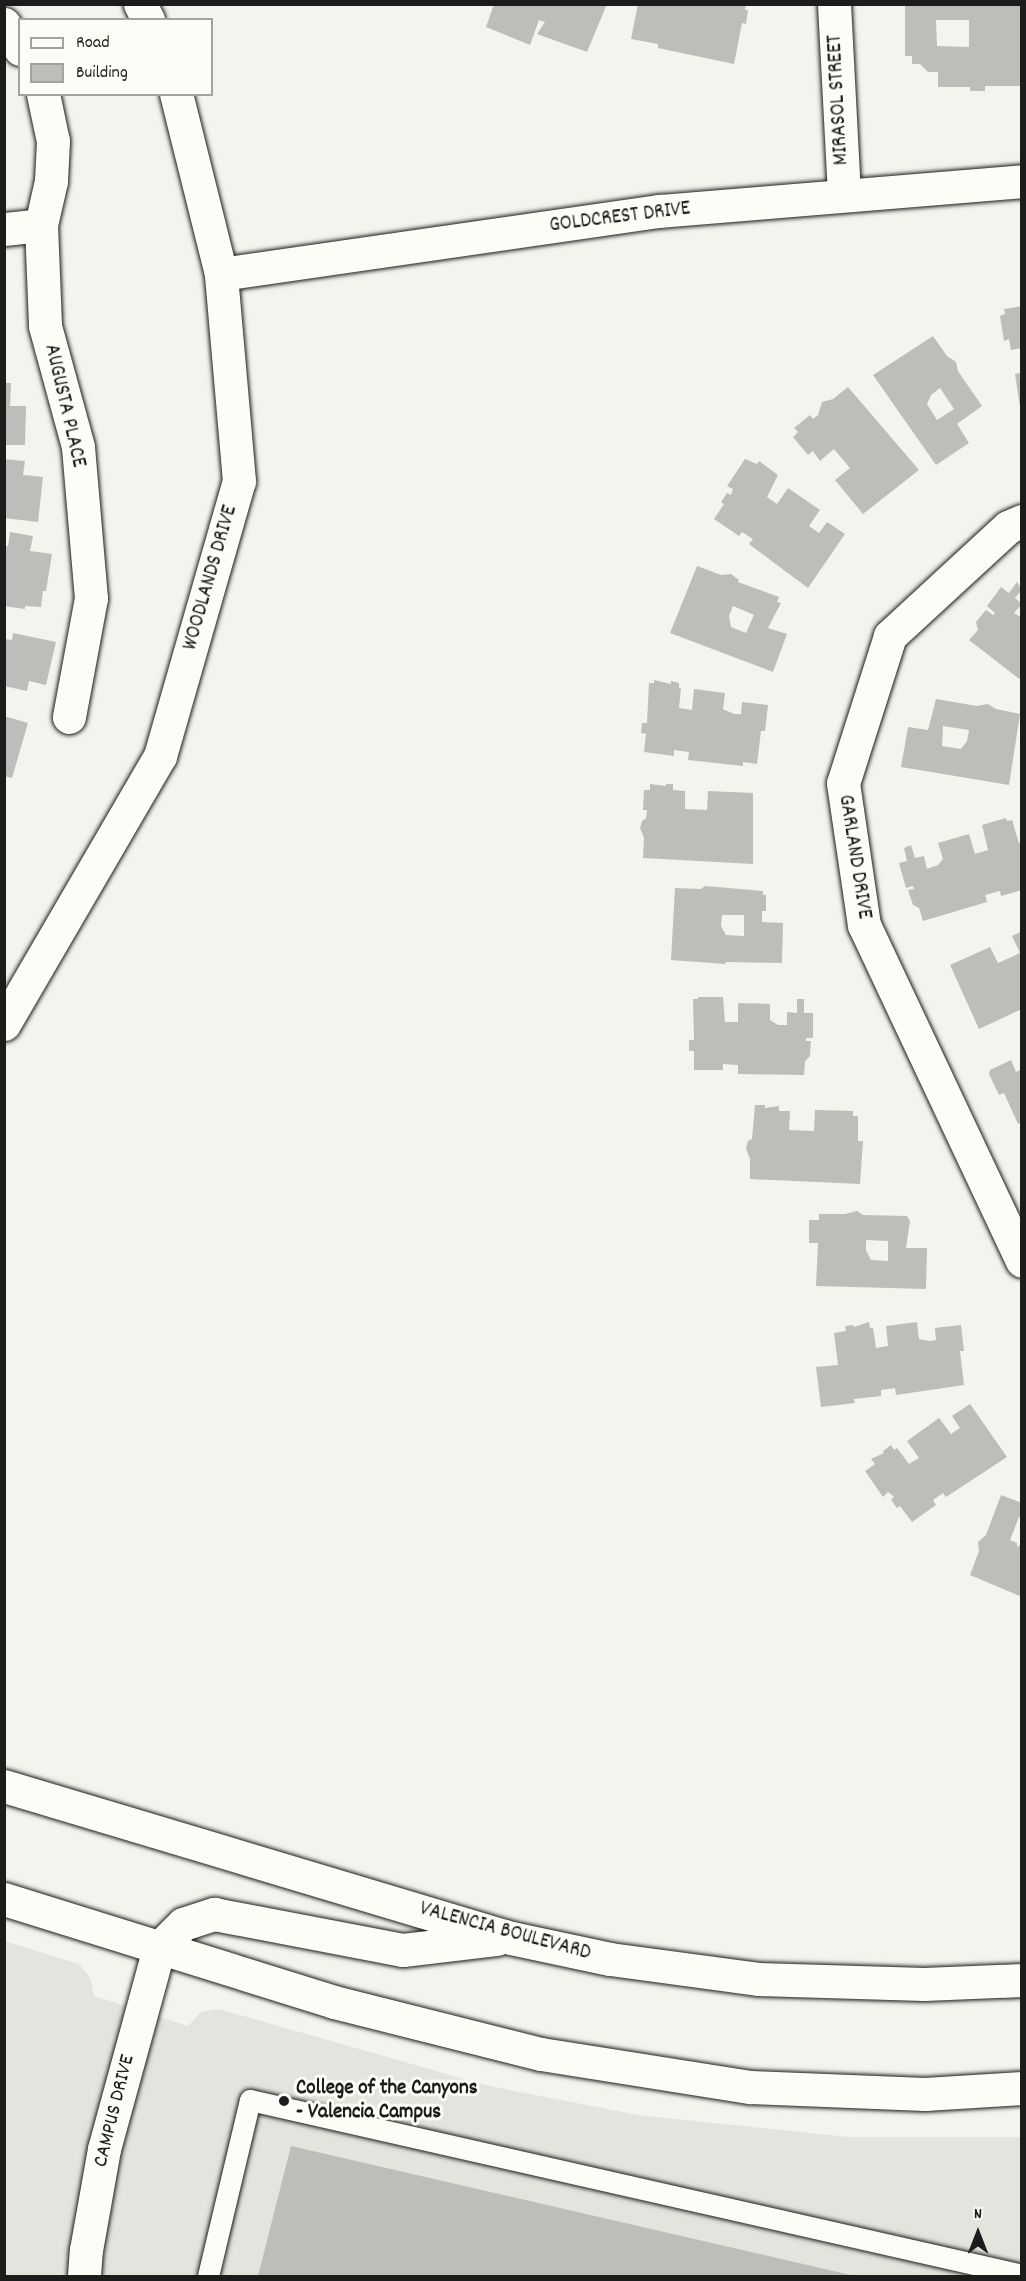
<!DOCTYPE html>
<style>
body{margin:0}
#map{position:relative;width:1026px;height:2281px;overflow:hidden;background:#f4f3ee;font-family:Dekko,sans-serif}
div>[style]{position:absolute}
.built>*{inset:0;background:#e4e3de}
.building>*{inset:0;background:#bebdba}
.roads{filter:drop-shadow(0 0 2px #1c1c1c) drop-shadow(0 0 2px #1c1c1c)}
.lane>*{height:21px;margin:-10.5px;padding:0 10.5px;transform-origin:10.5px;border-radius:10.5px;background:#fdfcf7}
.street>*{height:33px;margin:-16.5px;padding:0 16.5px;transform-origin:16.5px;border-radius:16.5px;background:#fdfcf7}
.primary>*{height:33px;margin:-16.5px;padding:0 16.5px;transform-origin:16.5px;border-radius:16.5px;background:#fdfcf7}
.dots>*{width:16px;height:16px;translate:-50% -50%;box-sizing:border-box;border:3px solid #fdfcf7;border-radius:50%}
span{translate:-50% -50%;white-space:nowrap;text-align:center;line-height:1.15;-webkit-text-stroke:6px #fdfcf7;paint-order:stroke}
.street-label{font-size:21px;color:#1c1c1c}
.poi-label{font-size:21px;color:#1c1c1c;font-weight:700}
.left{translate:0 -50%;text-align:left}
.frame{position:absolute;inset:0;border:6px solid #1c1c1c;pointer-events:none}
.legend{position:absolute;left:18px;top:18px;width:195px;height:78px;box-sizing:border-box;background:#fdfcf7;border:2px solid #a3a29f;margin:0;padding:8px 10px;list-style:none;font-size:18px;color:#1c1c1c}
.legend li{display:flex;align-items:center;gap:12px;height:30px}
.legend b{width:30px;border:2px solid #a3a29f}
.north{position:absolute;left:948px;top:2203px;width:60px;height:60px;-webkit-text-stroke:4px #fdfcf7;paint-order:stroke;rotate:0deg;font-size:16px;font-weight:700;line-height:24px;text-align:center;color:#1c1c1c}
.north::after{content:'';display:block;margin:auto;width:21px;height:27px;background:#1c1c1c;clip-path:polygon(50% 0,100% 100%,50% 72%,0 100%)}
</style>
<div id="map">
<div class="built">
<div style="clip-path:polygon(4px 1941px,79px 1964px,91px 1979px,94px 1996px,188px 2026px,201px 2012px,219px 2009px,489px 2086px,638px 2115px,849px 2137px,1021px 2137px,1021px 2276px,5px 2276px)"></div>
</div>
<div class="building">
<div style="clip-path:polygon(494px 4px,607px 4px,587px 52px,537px 34px,545px 22px,539px 20px,530px 45px,486px 27px)"></div>
<div style="clip-path:polygon(638px 4px,746px 4px,745px 10px,748px 10px,746px 24px,742px 23px,734px 64px,658px 48px,658px 44px,631px 39px)"></div>
<div style="clip-path:polygon(evenodd,905px 4px,1020px 4px,1022px 86px,985px 86px,985px 91px,970px 91px,970px 87px,938px 87px,938px 72px,928px 72px,920px 64px,912px 64px,912px 56px,905px 56px,905px 4px,936px 20px,969px 20px,969px 47px,937px 46px,936px 20px)"></div>
<div style="clip-path:polygon(1022px 306px,1022px 348px,1011px 350px,1009px 339px,1004px 341px,1000px 316px,1005px 314px,1004px 309px)"></div>
<div style="clip-path:polygon(evenodd,933px 336px,947px 356px,956px 362px,958px 371px,982px 406px,957px 424px,969px 443px,936px 465px,873px 375px,933px 336px,940px 388px,954px 409px,937px 420px,927px 404px,931px 395px,940px 388px)"></div>
<div style="clip-path:polygon(1022px 373px,1022px 407px,1020px 407px,1015px 374px)"></div>
<div style="clip-path:polygon(4px 383px,11px 383px,10px 406px,26px 406px,25px 445px,4px 445px)"></div>
<div style="clip-path:polygon(848px 387px,919px 470px,863px 514px,835px 480px,850px 468px,834px 449px,820px 461px,813px 451px,808px 455px,793px 437px,798px 432px,794px 428px,810px 415px,813px 419px,818px 415px,822px 402px,833px 399px)"></div>
<div style="clip-path:polygon(4px 459px,25px 461px,23px 475px,43px 477px,38px 522px,4px 518px)"></div>
<div style="clip-path:polygon(745px 459px,757px 464px,759px 461px,778px 475px,767px 497px,777px 504px,788px 488px,820px 510px,809px 526px,819px 533px,827px 522px,845px 534px,808px 588px,749px 544px,753px 539px,742px 532px,739px 536px,714px 519px,724px 504px,721px 502px,727px 493px,731px 495px,733px 489px,727px 486px)"></div>
<div style="clip-path:polygon(10px 532px,33px 536px,30px 551px,52px 554px,46px 591px,43px 591px,41px 607px,25px 606px,25px 609px,4px 606px,4px 546px,8px 546px)"></div>
<div style="clip-path:polygon(evenodd,697px 566px,721px 575px,731px 574px,739px 580px,738px 582px,779px 597px,777px 602px,781px 603px,768px 628px,787px 634px,773px 672px,670px 633px,697px 566px,733px 606px,754px 615px,746px 633px,731px 627px,729px 616px,733px 606px)"></div>
<div style="clip-path:polygon(1017px 582px,1022px 590px,1015px 598px,1022px 604px,1014px 613px,1022px 618px,1022px 681px,969px 640px,978px 630px,976px 622px,986px 610px,993px 615px,995px 613px,987px 606px,1001px 587px,1009px 593px)"></div>
<div style="clip-path:polygon(13px 633px,56px 642px,46px 685px,29px 681px,27px 691px,4px 686px,4px 639px,12px 640px)"></div>
<div style="clip-path:polygon(654px 680px,671px 684px,671px 681px,679px 683px,679px 688px,681px 688px,679px 708px,692px 710px,694px 689px,725px 693px,723px 709px,734px 714px,741px 714px,742px 702px,768px 705px,765px 731px,761px 731px,757px 764px,743px 762px,743px 766px,688px 760px,689px 752px,674px 750px,674px 756px,644px 752px,646px 734px,641px 733px,642px 723px,647px 723px,649px 683px,654px 683px)"></div>
<div style="clip-path:polygon(evenodd,936px 699px,977px 706px,988px 704px,996px 709px,1020px 714px,1009px 785px,901px 767px,908px 727px,928px 730px,936px 699px,943px 726px,969px 730px,967px 741px,961px 749px,942px 746px,943px 726px)"></div>
<div style="clip-path:polygon(4px 716px,28px 723px,12px 778px,4px 776px)"></div>
<div style="clip-path:polygon(650px 784px,666px 786px,666px 784px,673px 784px,673px 790px,685px 791px,685px 809px,707px 810px,708px 791px,753px 793px,753px 864px,643px 858px,644px 838px,640px 828px,642px 821px,646px 818px,647px 810px,643px 810px,644px 790px,650px 790px)"></div>
<div style="clip-path:polygon(1006px 818px,1007px 821px,1012px 820px,1019px 843px,1022px 843px,1022px 890px,1001px 896px,1000px 891px,985px 895px,987px 902px,923px 921px,919px 908px,913px 905px,908px 890px,914px 889px,913px 886px,906px 888px,899px 863px,907px 861px,904px 848px,911px 845px,915px 858px,924px 856px,927px 869px,938px 865px,943px 859px,938px 843px,969px 834px,975px 854px,988px 850px,982px 825px)"></div>
<div style="clip-path:polygon(evenodd,705px 886px,763px 891px,763px 895px,766px 895px,766px 911px,762px 911px,762px 922px,783px 923px,782px 963px,726px 962px,725px 964px,671px 960px,675px 888px,701px 889px,705px 886px,722px 915px,744px 915px,744px 936px,726px 935px,721px 926px,722px 915px)"></div>
<div style="clip-path:polygon(1022px 931px,1022px 1009px,979px 1029px,950px 965px,990px 947px,998px 963px,1020px 953px,1012px 936px)"></div>
<div style="clip-path:polygon(698px 997px,723px 997px,725px 1022px,738px 1022px,738px 1003px,770px 1004px,770px 1020px,778px 1025px,787px 1025px,787px 1012px,797px 1013px,797px 999px,804px 999px,804px 1013px,813px 1013px,813px 1038px,806px 1038px,806px 1041px,811px 1041px,810px 1056px,805px 1061px,804px 1075px,738px 1074px,738px 1065px,723px 1064px,723px 1070px,694px 1070px,694px 1051px,689px 1051px,689px 1040px,694px 1040px,693px 999px,698px 999px)"></div>
<div style="clip-path:polygon(1011px 1060px,1016px 1072px,1022px 1069px,1022px 1122px,1018px 1124px,1004px 1093px,999px 1095px,989px 1074px,990px 1070px)"></div>
<div style="clip-path:polygon(755px 1105px,765px 1105px,765px 1108px,779px 1106px,779px 1111px,790px 1111px,789px 1130px,814px 1131px,815px 1110px,853px 1111px,853px 1116px,858px 1116px,858px 1141px,863px 1141px,860px 1184px,750px 1179px,750px 1159px,746px 1149px,748px 1141px,752px 1139px)"></div>
<div style="clip-path:polygon(evenodd,857px 1211px,863px 1215px,907px 1216px,910px 1221px,906px 1248px,927px 1248px,926px 1289px,816px 1286px,818px 1243px,809px 1243px,809px 1220px,819px 1220px,819px 1214px,845px 1214px,857px 1211px,866px 1240px,888px 1241px,888px 1261px,871px 1260px,866px 1250px,866px 1240px)"></div>
<div style="clip-path:polygon(869px 1322px,870px 1328px,873px 1328px,876px 1348px,888px 1346px,886px 1326px,917px 1322px,919px 1339px,929px 1341px,936px 1340px,935px 1328px,961px 1325px,964px 1351px,960px 1351px,964px 1385px,896px 1395px,895px 1388px,881px 1390px,881px 1396px,854px 1399px,855px 1403px,821px 1407px,816px 1367px,838px 1365px,834px 1333px,846px 1331px,845px 1326px,853px 1325px,854px 1327px)"></div>
<div style="clip-path:polygon(970px 1404px,1007px 1457px,946px 1497px,943px 1493px,933px 1500px,936px 1505px,912px 1522px,900px 1506px,897px 1508px,891px 1500px,894px 1497px,892px 1495px,888px 1492px,883px 1497px,865px 1471px,875px 1464px,871px 1459px,884px 1453px,883px 1451px,891px 1445px,894px 1450px,897px 1448px,909px 1464px,919px 1458px,907px 1441px,939px 1418px,951px 1434px,960px 1428px,952px 1416px)"></div>
<div style="clip-path:polygon(1001px 1495px,1022px 1503px,1022px 1518px,1019px 1517px,1010px 1540px,1017px 1543px,1017px 1547px,1022px 1543px,1022px 1597px,970px 1575px,979px 1551px,978px 1542px,986px 1535px)"></div>
<div style="clip-path:polygon(291px 2146px,855px 2276px,258px 2276px)"></div>
</div>
<div class="roads">
<div class="lane">
<div style="left:208px;top:2276px;width:181px;rotate:-76.6deg"></div>
<div style="left:250px;top:2100px;width:792px;rotate:12.77deg"></div>
</div>
<div class="street">
<div style="left:140px;top:4px;width:18px;rotate:63deg"></div>
<div style="left:834px;top:4px;width:191px;rotate:87deg"></div>
<div style="left:4px;top:24px;width:30px;rotate:57deg"></div>
<div style="left:43px;top:94px;width:48px;rotate:78deg"></div>
<div style="left:53px;top:141px;width:40px;rotate:92.9deg"></div>
<div style="left:51px;top:181px;width:45px;rotate:102.8deg"></div>
<div style="left:41px;top:225px;width:101px;rotate:87.7deg"></div>
<div style="left:45px;top:326px;width:125px;rotate:74.7deg"></div>
<div style="left:78px;top:447px;width:152px;rotate:85.1deg"></div>
<div style="left:91px;top:598px;width:121px;rotate:100.5deg"></div>
<div style="left:4px;top:229px;width:37px;rotate:-6deg"></div>
<div style="left:221px;top:274px;width:443px;rotate:-8.2deg"></div>
<div style="left:659px;top:211px;width:364px;rotate:-4.7deg"></div>
<div style="left:1022px;top:521px;width:15px;rotate:157deg"></div>
<div style="left:1008px;top:527px;width:161px;rotate:137.3deg"></div>
<div style="left:890px;top:636px;width:154px;rotate:107.7deg"></div>
<div style="left:843px;top:783px;width:144px;rotate:81.6deg"></div>
<div style="left:864px;top:925px;width:371px;rotate:64.8deg"></div>
<div style="left:4px;top:1024px;width:310px;rotate:-59.8deg"></div>
<div style="left:160px;top:756px;width:286px;rotate:-74deg"></div>
<div style="left:239px;top:481px;width:208px;rotate:-95deg"></div>
<div style="left:221px;top:274px;width:186px;rotate:-104deg"></div>
<div style="left:84px;top:2276px;width:26px;rotate:-86deg"></div>
<div style="left:86px;top:2250px;width:103px;rotate:-79.9deg"></div>
<div style="left:104px;top:2149px;width:208px;rotate:-74.7deg"></div>
</div>
<div class="primary">
<div style="left:4px;top:1786px;width:529px;rotate:16.69deg"></div>
<div style="left:511px;top:1938px;width:101px;rotate:12deg"></div>
<div style="left:610px;top:1959px;width:149px;rotate:7.7deg"></div>
<div style="left:758px;top:1979px;width:166px;rotate:1.7deg"></div>
<div style="left:924px;top:1984px;width:98px;rotate:-2.3deg"></div>
<div style="left:4px;top:1899px;width:346px;rotate:17.3deg"></div>
<div style="left:334px;top:2002px;width:213px;rotate:14.1deg"></div>
<div style="left:541px;top:2054px;width:212px;rotate:9deg"></div>
<div style="left:750px;top:2087px;width:175px;rotate:2.3deg"></div>
<div style="left:925px;top:2094px;width:97px;rotate:-3.5deg"></div>
<div style="left:159px;top:1948px;width:34px;rotate:-45deg"></div>
<div style="left:183px;top:1924px;width:33px;rotate:-18deg"></div>
<div style="left:214px;top:1914px;width:192px;rotate:10.8deg"></div>
<div style="left:403px;top:1950px;width:95px;rotate:-6.7deg"></div>
</div>
</div>
<div class="dots">
<div style="left:284px;top:2101px;background:#1c1c1c"></div>
</div>
<div class="street-label">
<span style="left:839px;top:100px;rotate:-93deg">MIRASOL STREET</span>
<span style="left:620px;top:218px;rotate:-7deg">GOLDCREST DRIVE</span>
<span style="left:64px;top:406px;rotate:77deg">AUGUSTA PLACE</span>
<span style="left:211px;top:578px;rotate:-74deg">WOODLANDS DRIVE</span>
<span style="left:854px;top:857px;rotate:81deg">GARLAND DRIVE</span>
<span style="left:505px;top:1932px;rotate:15deg">VALENCIA BOULEVARD</span>
<span style="left:115px;top:2111px;rotate:-76deg">CAMPUS DRIVE</span>
</div>
<div class="poi-label">
<span class="left" style="left:296px;top:2101px">College of the Canyons<br>- Valencia Campus</span>
</div>
<div class="frame"></div>
<ul class="legend">
<li><b style="height:8px;background:#fdfcf7"></b>Road</li>
<li><b style="height:16px;background:#bebdba"></b>Building</li>
</ul>
<div class="north">N</div>
</div>
